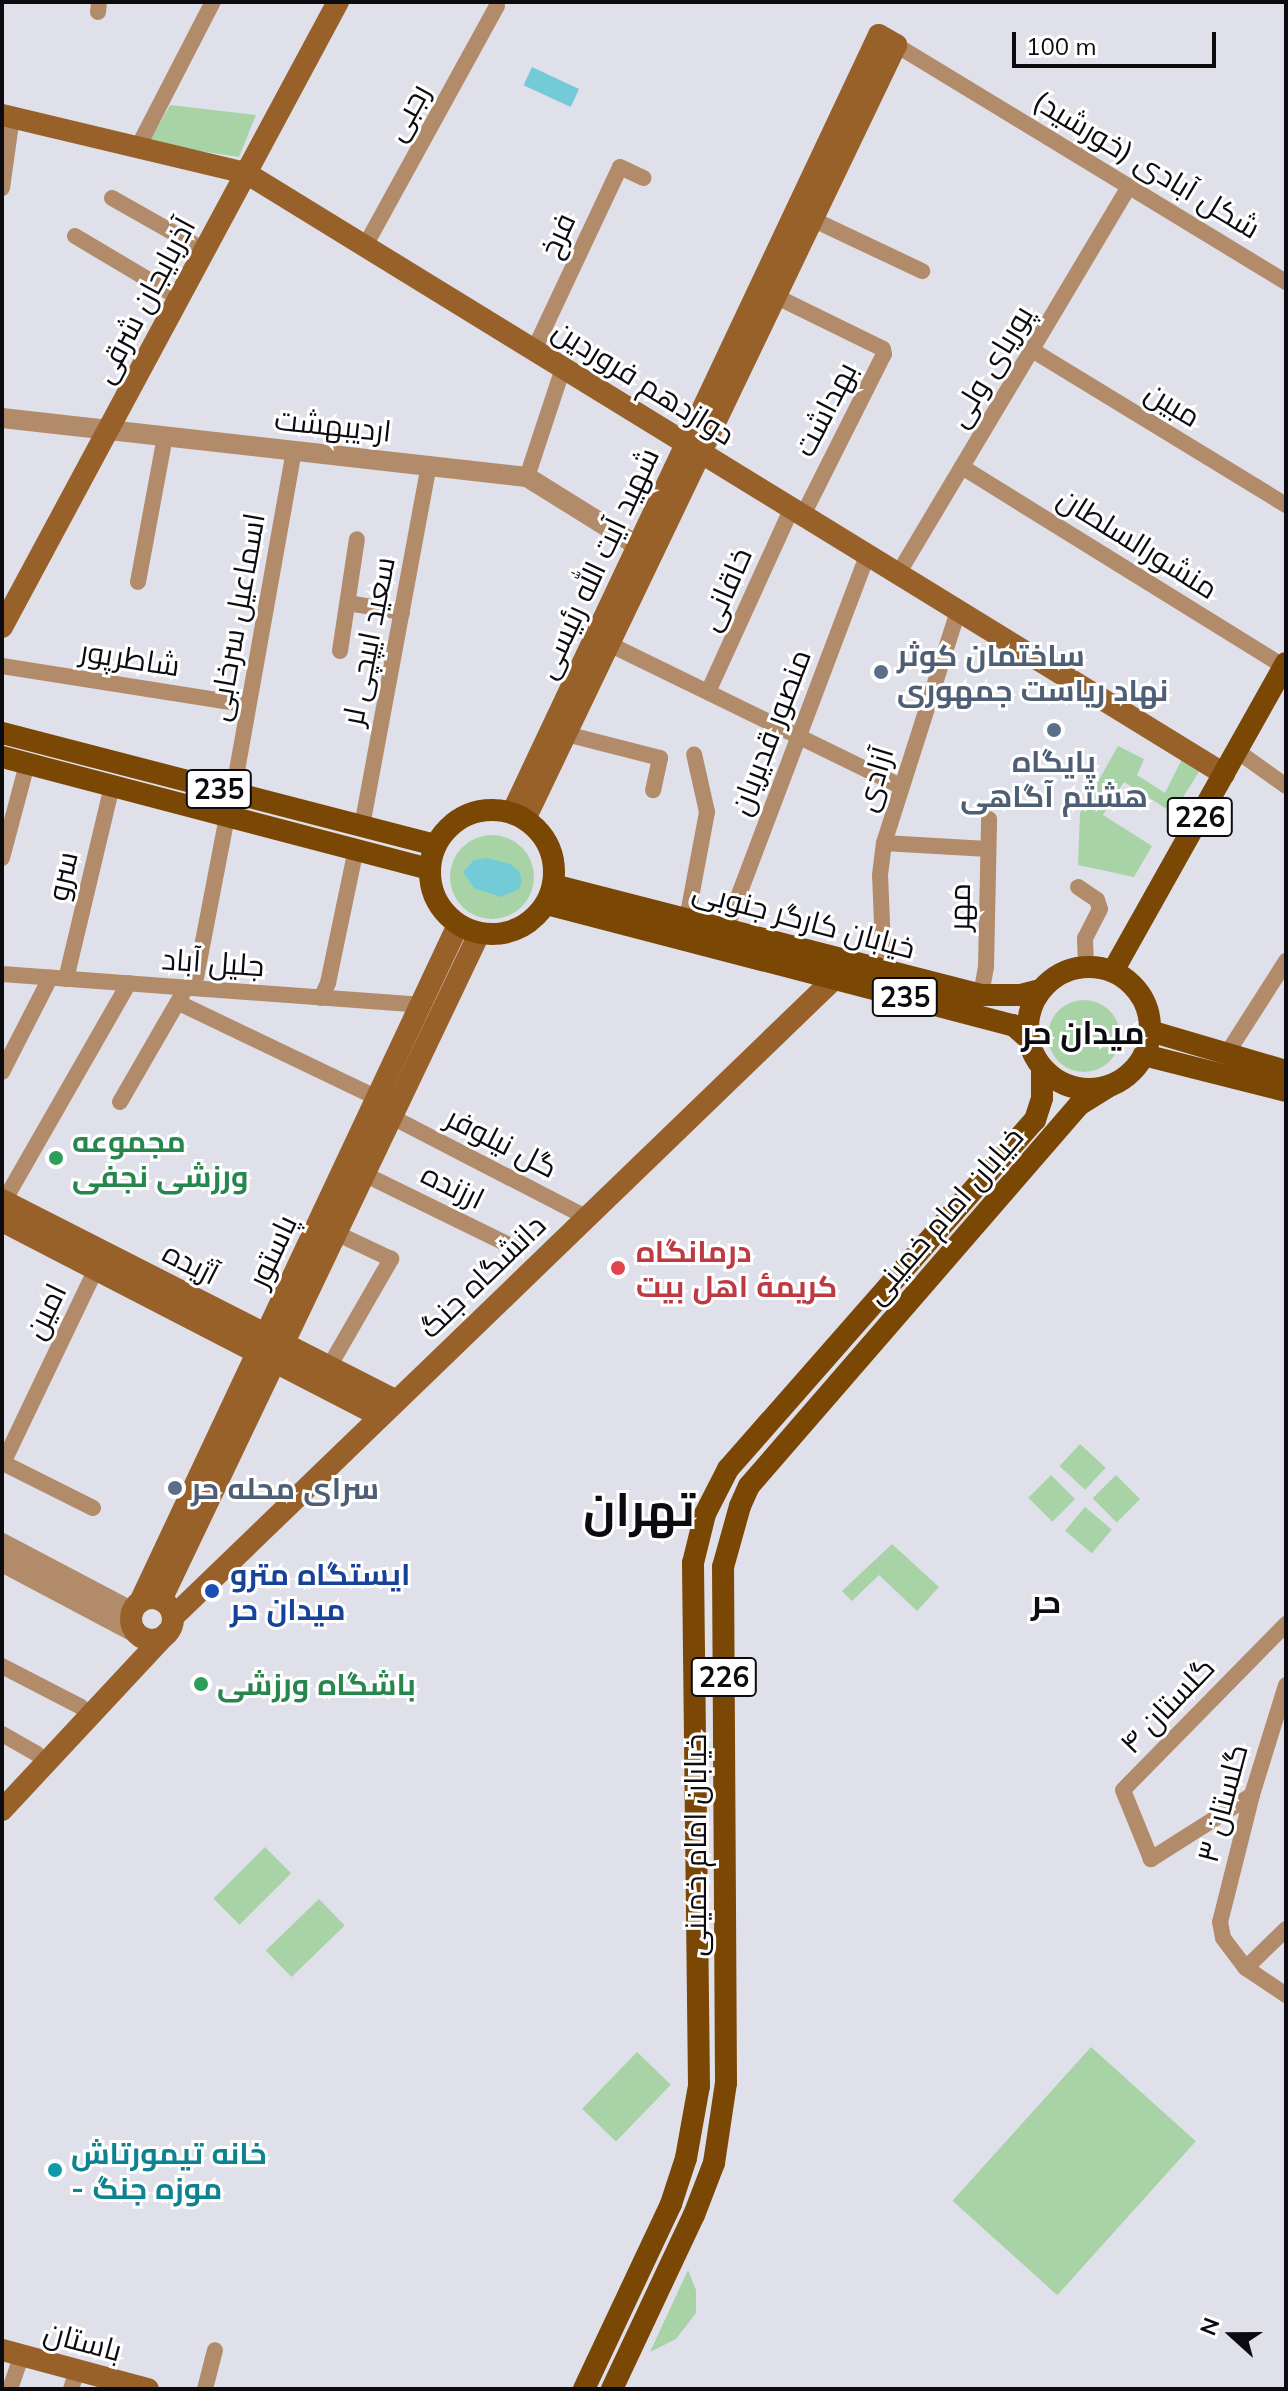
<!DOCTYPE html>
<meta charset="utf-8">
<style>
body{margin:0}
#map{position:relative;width:1288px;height:2391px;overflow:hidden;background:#e0e0ea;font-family:Mulish,Cairo,sans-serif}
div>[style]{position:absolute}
.green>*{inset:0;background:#a7d3a7;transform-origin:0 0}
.round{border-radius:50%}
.water>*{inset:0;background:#72cbd7;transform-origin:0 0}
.minor>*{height:16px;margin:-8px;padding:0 8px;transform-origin:8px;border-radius:8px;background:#b28c6a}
.tertiary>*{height:20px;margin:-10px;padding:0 10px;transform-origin:10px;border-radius:10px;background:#b28c6a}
.secondary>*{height:22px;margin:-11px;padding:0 11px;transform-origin:11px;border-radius:11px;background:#986129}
.secondary>.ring{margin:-11px;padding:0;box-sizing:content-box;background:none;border:22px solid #986129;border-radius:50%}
.primary>*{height:22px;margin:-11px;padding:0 11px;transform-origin:11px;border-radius:11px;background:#7b4705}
.primary>.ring{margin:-11px;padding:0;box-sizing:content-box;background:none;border:22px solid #7b4705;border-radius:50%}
.dots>*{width:22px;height:22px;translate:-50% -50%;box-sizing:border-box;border:4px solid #fff;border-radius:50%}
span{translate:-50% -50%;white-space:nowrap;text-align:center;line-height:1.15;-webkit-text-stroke:6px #fff;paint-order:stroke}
.shield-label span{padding:2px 6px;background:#fff;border:2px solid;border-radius:6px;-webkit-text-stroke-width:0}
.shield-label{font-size:28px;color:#0c0b0f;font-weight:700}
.street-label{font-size:30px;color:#0c0b0f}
.service-label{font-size:30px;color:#4e5e75;font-weight:700}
.left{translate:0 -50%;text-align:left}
.leisure-label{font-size:30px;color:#27864d;font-weight:700}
.health-label{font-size:30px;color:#be3a42;font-weight:700}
.transit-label{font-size:30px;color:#164399;font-weight:700}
.culture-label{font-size:30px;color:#0d838f;font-weight:700}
.neighbourhood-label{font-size:32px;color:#0c0b0f;font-weight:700}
.town-label{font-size:46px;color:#0c0b0f;font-weight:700}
.frame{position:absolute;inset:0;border:4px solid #0c0b0f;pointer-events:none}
.north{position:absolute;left:1192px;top:2295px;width:80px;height:80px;-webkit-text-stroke:6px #fff;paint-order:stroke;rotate:291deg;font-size:22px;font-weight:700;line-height:32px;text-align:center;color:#0c0b0f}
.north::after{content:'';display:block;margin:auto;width:28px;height:36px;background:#0c0b0f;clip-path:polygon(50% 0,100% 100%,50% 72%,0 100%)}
.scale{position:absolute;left:1012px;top:32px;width:204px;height:36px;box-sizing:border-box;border:4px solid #0c0b0f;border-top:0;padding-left:10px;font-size:24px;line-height:28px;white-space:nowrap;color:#0c0b0f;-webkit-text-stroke:6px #fff;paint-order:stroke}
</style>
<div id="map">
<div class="green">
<div style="clip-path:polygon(170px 105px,256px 115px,239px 157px,148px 143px)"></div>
<div style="clip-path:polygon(1118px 746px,1144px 759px,1137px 775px,1165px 793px,1182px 759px,1200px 770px,1173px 813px,1124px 782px,1103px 815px,1152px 846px,1134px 877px,1078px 865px,1080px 813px)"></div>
<div class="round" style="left:450px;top:835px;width:84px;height:84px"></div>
<div class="round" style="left:1048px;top:1000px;width:72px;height:72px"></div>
<div style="left:1080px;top:1444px;width:35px;height:30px;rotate:43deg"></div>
<div style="left:1051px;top:1475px;width:34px;height:32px;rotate:45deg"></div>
<div style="left:1116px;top:1475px;width:34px;height:33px;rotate:45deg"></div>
<div style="left:1085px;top:1507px;width:35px;height:31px;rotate:40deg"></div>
<div style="clip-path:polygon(892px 1544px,939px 1587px,917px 1611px,879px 1575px,852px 1601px,842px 1591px)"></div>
<div style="left:265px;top:1847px;width:37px;height:73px;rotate:45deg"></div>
<div style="left:319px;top:1899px;width:37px;height:74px;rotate:46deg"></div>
<div style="left:1091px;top:2047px;width:141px;height:207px;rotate:42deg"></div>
<div style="left:637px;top:2052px;width:47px;height:79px;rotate:44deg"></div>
<div style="clip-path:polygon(688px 2270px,696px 2290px,696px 2313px,676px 2339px,650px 2352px)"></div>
</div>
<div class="water">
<div style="left:532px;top:67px;width:52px;height:20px;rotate:25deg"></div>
<div style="clip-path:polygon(487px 858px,510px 864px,519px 871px,522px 881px,519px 889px,501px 897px,474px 888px,463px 872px,474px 860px)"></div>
</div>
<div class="minor">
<div style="left:98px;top:12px;width:10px;rotate:-84deg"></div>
<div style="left:896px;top:45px;width:456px;rotate:31.3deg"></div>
<div style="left:138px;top:147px;width:163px;rotate:-62.7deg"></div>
<div style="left:2px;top:188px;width:72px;rotate:-82deg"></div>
<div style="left:112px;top:198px;width:106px;rotate:29.5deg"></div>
<div style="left:812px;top:219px;width:122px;rotate:25.3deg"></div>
<div style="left:75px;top:236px;width:121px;rotate:30.8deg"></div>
<div style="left:365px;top:246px;width:274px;rotate:-61.2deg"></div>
<div style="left:775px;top:296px;width:120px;rotate:26.1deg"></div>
<div style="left:883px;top:349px;width:5px;rotate:79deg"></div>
<div style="left:884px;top:354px;width:180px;rotate:116.7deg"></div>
<div style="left:534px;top:350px;width:202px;rotate:-64.8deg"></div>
<div style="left:620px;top:167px;width:26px;rotate:25deg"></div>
<div style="left:1032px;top:350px;width:298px;rotate:31.4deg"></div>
<div style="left:962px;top:467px;width:379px;rotate:31.8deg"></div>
<div style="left:527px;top:477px;width:115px;rotate:-71.7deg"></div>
<div style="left:898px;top:574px;width:452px;rotate:-59.2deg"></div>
<div style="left:138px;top:582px;width:147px;rotate:-79.5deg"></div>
<div style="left:348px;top:603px;width:55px;rotate:9.5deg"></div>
<div style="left:609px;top:644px;width:324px;rotate:26deg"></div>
<div style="left:340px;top:651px;width:113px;rotate:-81.4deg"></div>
<div style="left:2px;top:666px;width:249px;rotate:9deg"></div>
<div style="left:708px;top:692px;width:202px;rotate:-65.5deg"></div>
<div style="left:566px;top:734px;width:97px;rotate:14.3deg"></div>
<div style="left:660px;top:758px;width:33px;rotate:102deg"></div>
<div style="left:1237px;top:751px;width:60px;rotate:35.5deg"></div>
<div style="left:233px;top:793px;width:347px;rotate:-79.9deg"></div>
<div style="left:362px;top:826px;width:366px;rotate:-79.5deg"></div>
<div style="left:884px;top:843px;width:104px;rotate:3.3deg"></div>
<div style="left:2px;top:858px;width:97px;rotate:-75.1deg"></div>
<div style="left:1078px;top:887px;width:23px;rotate:34deg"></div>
<div style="left:1097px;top:900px;width:9px;rotate:72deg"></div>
<div style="left:1100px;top:909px;width:33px;rotate:117deg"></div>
<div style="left:1085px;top:938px;width:28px;rotate:88deg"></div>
<div style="left:687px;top:919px;width:109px;rotate:-79.4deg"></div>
<div style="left:707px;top:812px;width:59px;rotate:-102.6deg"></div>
<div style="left:726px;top:929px;width:400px;rotate:-69.3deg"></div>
<div style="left:884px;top:970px;width:95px;rotate:-92.4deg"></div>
<div style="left:880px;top:875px;width:32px;rotate:-83deg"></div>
<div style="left:884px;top:843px;width:244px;rotate:-72.3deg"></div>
<div style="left:2px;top:974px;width:419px;rotate:4.2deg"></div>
<div style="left:66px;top:979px;width:198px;rotate:-76.6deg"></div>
<div style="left:194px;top:988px;width:175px;rotate:-79.1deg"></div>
<div style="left:981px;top:995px;width:28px;rotate:-80deg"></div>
<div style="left:986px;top:967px;width:148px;rotate:-88.8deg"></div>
<div style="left:321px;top:998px;width:17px;rotate:-65deg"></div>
<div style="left:328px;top:983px;width:137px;rotate:-78.2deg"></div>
<div style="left:179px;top:1003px;width:220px;rotate:25.6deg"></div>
<div style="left:1226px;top:1055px;width:112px;rotate:-57.4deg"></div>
<div style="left:2px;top:1072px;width:106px;rotate:-62.9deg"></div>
<div style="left:120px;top:1102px;width:126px;rotate:-60deg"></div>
<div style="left:392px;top:1117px;width:218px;rotate:27.3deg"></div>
<div style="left:364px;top:1174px;width:170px;rotate:26.1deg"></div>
<div style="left:4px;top:1201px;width:251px;rotate:-60.2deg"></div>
<div style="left:329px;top:1367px;width:125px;rotate:-60.1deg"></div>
<div style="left:391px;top:1259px;width:61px;rotate:-154.7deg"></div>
<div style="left:93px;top:1508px;width:101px;rotate:-153.4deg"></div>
<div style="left:3px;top:1463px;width:215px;rotate:-64.4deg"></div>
<div style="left:2px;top:1666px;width:89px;rotate:27.4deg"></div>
<div style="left:1286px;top:1685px;width:115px;rotate:107.2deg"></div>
<div style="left:1252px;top:1795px;width:131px;rotate:104.1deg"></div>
<div style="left:1220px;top:1922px;width:16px;rotate:79deg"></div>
<div style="left:1223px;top:1938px;width:38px;rotate:53deg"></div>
<div style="left:1246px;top:1968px;width:48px;rotate:34deg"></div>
<div style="left:2px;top:1734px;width:40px;rotate:29.7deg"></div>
<div style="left:1252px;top:1795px;width:120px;rotate:147.6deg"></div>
<div style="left:1151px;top:1859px;width:74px;rotate:-112.1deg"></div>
<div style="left:1123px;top:1790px;width:233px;rotate:-45.5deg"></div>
<div style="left:1246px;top:1968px;width:56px;rotate:-44.3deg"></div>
<div style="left:10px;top:2389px;width:36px;rotate:-71deg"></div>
<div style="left:71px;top:2389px;width:19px;rotate:-72deg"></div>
<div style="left:205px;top:2389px;width:40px;rotate:-75.6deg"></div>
</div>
<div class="tertiary">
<div style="left:2px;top:418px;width:528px;rotate:6.41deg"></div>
<div style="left:527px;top:477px;width:131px;rotate:31.9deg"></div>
<div style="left:2px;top:1543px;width:148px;rotate:27.8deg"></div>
<div style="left:2px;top:1562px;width:154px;rotate:27.9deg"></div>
</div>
<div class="secondary">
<div style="left:2px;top:115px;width:251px;rotate:13.4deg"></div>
<div style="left:246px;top:173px;width:1148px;rotate:31.57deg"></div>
<div style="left:2px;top:627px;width:710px;rotate:-61.74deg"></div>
<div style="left:512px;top:813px;width:860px;rotate:-64.75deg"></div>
<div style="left:879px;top:35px;width:20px;rotate:30deg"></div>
<div style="left:896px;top:45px;width:858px;rotate:115.61deg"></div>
<div style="left:2px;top:1200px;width:442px;rotate:27deg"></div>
<div style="left:2px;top:1221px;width:425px;rotate:27.3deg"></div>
<div class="ring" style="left:131px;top:1598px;width:20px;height:20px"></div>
<div style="left:161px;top:1600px;width:738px;rotate:-64.48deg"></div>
<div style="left:140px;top:1602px;width:748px;rotate:-64.84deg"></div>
<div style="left:173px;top:1617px;width:919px;rotate:-43.99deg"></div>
<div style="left:2px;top:1810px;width:242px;rotate:-47deg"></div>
<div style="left:2px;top:2350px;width:151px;rotate:15deg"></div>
</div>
<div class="primary">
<div style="left:2px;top:733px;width:448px;rotate:14.5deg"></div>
<div style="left:2px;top:757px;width:442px;rotate:14.7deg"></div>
<div class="ring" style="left:430px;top:810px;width:102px;height:102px"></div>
<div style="left:553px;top:885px;width:442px;rotate:14.4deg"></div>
<div style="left:981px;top:995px;width:40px"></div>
<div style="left:1021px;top:995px;width:20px;rotate:-15deg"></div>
<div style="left:547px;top:904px;width:481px;rotate:14.6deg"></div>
<div style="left:1013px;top:1025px;width:20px;rotate:41deg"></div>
<div class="ring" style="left:1028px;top:967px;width:100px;height:100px"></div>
<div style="left:1113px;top:971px;width:353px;rotate:-60.7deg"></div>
<div style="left:1150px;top:1031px;width:142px;rotate:16.4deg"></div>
<div style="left:1144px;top:1055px;width:146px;rotate:14.2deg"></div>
<div style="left:584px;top:2389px;width:204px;rotate:-64.8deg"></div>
<div style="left:671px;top:2204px;width:48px;rotate:-71.9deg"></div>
<div style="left:686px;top:2158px;width:73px;rotate:-79.8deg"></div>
<div style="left:699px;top:2086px;width:523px;rotate:-90.66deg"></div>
<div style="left:693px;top:1563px;width:50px;rotate:-76.2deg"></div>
<div style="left:705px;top:1514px;width:51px;rotate:-62.9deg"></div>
<div style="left:728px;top:1469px;width:465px;rotate:-48.7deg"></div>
<div style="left:1035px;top:1120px;width:23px;rotate:-72deg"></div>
<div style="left:1042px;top:1098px;width:30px;rotate:-90deg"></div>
<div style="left:612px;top:2389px;width:192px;rotate:-64.8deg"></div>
<div style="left:694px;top:2215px;width:56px;rotate:-69deg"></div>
<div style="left:714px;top:2163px;width:81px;rotate:-81.5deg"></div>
<div style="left:726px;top:2083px;width:516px;rotate:-90.33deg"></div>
<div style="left:723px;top:1567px;width:63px;rotate:-74.4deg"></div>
<div style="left:740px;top:1506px;width:22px;rotate:-66deg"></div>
<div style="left:749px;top:1486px;width:504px;rotate:-49.1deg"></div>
<div style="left:1079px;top:1105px;width:36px;rotate:-32deg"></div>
</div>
<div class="dots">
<div style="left:881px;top:672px;background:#5c6f8a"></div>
<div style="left:1054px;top:730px;background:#5c6f8a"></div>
<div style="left:56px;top:1158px;background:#2e9e5b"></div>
<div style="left:618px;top:1268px;background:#e0444e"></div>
<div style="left:175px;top:1488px;background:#5c6f8a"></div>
<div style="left:212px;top:1591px;background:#1a4fb4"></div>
<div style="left:201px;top:1684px;background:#2e9e5b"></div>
<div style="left:55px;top:2170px;background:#0f9aa8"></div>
</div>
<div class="shield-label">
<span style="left:219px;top:789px">235</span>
<span style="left:1200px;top:817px">226</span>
<span style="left:905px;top:997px">235</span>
<span style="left:724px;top:1677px">226</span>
</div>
<div class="street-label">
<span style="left:407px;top:112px;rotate:-61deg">رجبی</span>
<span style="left:1147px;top:164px;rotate:31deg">شکل آبادی (خورشید)</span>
<span style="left:557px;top:235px;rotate:-65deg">فرخ</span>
<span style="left:144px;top:300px;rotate:-62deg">آذربایجان شرقی</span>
<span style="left:990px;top:366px;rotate:-59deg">پوریای ولی</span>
<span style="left:644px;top:382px;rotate:32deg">دوازدهم فروردین</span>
<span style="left:1173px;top:404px;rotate:31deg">مبین</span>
<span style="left:825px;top:409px;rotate:-63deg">بهداشت</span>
<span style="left:333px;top:425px;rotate:6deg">اردیبهشت</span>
<span style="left:1138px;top:543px;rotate:32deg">منشورالسلطان</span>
<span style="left:597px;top:563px;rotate:-65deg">شهید آیت الله رئیسی</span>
<span style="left:725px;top:589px;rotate:-66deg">خاقانی</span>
<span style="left:236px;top:617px;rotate:-80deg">اسماعیل سرخابی</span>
<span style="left:368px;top:641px;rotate:-79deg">سعید ایپچی لر</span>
<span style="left:130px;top:658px;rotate:9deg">شاطرپور</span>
<span style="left:770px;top:732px;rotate:-69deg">منصور قدیریان</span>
<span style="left:874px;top:779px;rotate:-73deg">آزادی</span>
<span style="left:62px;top:876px;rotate:-77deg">سرو</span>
<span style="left:959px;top:907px;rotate:-89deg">مهر</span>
<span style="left:804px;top:919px;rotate:15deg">خیابان کارگر جنوبی</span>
<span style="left:213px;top:962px;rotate:4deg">جلیل آباد</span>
<span style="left:502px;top:1142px;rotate:27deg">گل نیلوفر</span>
<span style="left:453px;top:1186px;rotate:26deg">ارزنده</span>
<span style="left:944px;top:1215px;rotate:-49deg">خیابان امام خمینی</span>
<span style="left:272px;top:1251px;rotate:-65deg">پاستور</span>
<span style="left:191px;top:1263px;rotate:27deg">آژیده</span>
<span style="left:482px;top:1276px;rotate:-44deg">دانشگاه جنگ</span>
<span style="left:45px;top:1311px;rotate:-64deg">امین</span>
<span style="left:1167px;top:1705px;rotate:-46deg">گلستان ۴</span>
<span style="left:1222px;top:1803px;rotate:-75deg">گلستان ۳</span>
<span style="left:695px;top:1845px;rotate:-90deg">خیابان امام خمینی</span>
<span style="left:83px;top:2341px;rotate:15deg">باستان</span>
</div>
<div class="service-label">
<span class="left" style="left:897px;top:672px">ساختمان کوثر<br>نهاد ریاست جمهوری</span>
<span style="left:1054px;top:778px">پایگاه<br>هشتم آگاهی</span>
<span class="left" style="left:191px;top:1488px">سرای محله حر</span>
</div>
<div class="leisure-label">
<span class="left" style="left:72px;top:1158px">مجموعه<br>ورزشی نجفی</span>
<span class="left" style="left:217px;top:1684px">باشگاه ورزشی</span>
</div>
<div class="health-label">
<span class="left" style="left:636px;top:1268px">درمانگاه<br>کریمهٔ اهل بیت</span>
</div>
<div class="transit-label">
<span class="left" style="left:230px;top:1591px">ایستگاه مترو<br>میدان حر</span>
</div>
<div class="culture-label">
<span class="left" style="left:71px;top:2170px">خانه تیمورتاش<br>- موزه جنگ</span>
</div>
<div class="neighbourhood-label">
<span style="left:1083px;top:1032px">میدان حر</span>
<span style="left:1046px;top:1601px">حر</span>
</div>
<div class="town-label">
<span style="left:639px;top:1509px">تهران</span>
</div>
<div class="frame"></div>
<div class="north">N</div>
<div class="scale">100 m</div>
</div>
